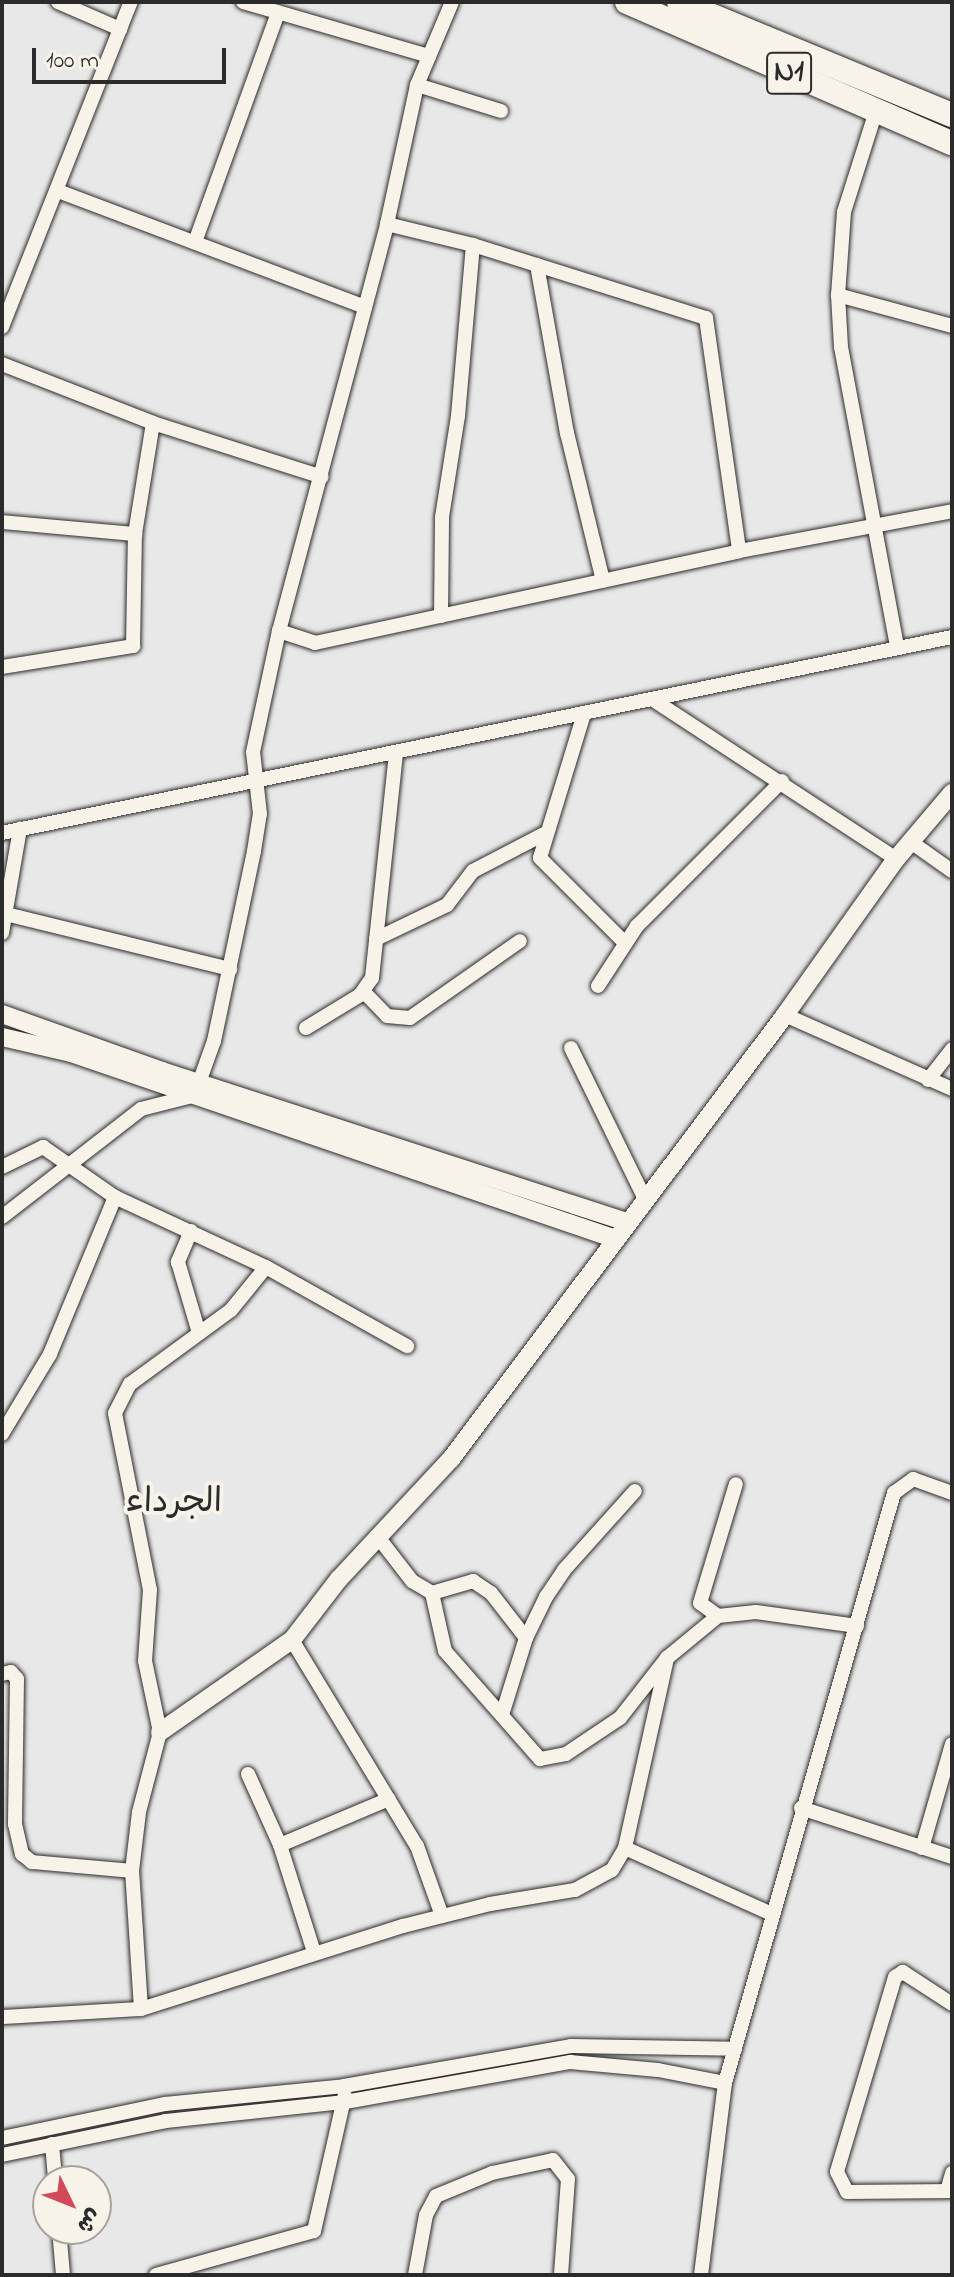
<!DOCTYPE html>
<meta charset="utf-8">
<style>
body{margin:0}
#map{position:relative;width:954px;height:2277px;overflow:hidden;background:#e8e8e8;font-family:"Indie Flower","Playpen Sans Arabic",sans-serif}
div>[style]{position:absolute}
.roads{filter:drop-shadow(0 0 2px #2b2b2b) drop-shadow(0 0 2px #2b2b2b)}
.minor>*{height:14px;margin:-7px;padding:0 7px;transform-origin:7px;border-radius:7px;background:#f7f3e8}
.tertiary>*{height:18px;margin:-9px;padding:0 9px;transform-origin:9px;border-radius:9px;background:#f7f3e8}
.trunk>*{height:24px;margin:-12px;padding:0 12px;transform-origin:12px;border-radius:12px;background:#f7f3e8}
span{translate:-50% -50%;white-space:nowrap;text-align:center;line-height:1.15;-webkit-text-stroke:8px #f7f3e8;paint-order:stroke}
.shield-label span{padding:2px 6px;background:#f7f3e8;border:2px solid;border-radius:6px;-webkit-text-stroke-width:0}
.shield-label{font-size:30px;color:#2b2b2b;font-weight:700}
.neighbourhood-label{font-size:34px;color:#2b2b2b}
.frame{position:absolute;inset:0;border:4px solid #2b2b2b;pointer-events:none}
.north{position:absolute;left:32px;top:2165px;width:80px;height:80px;box-sizing:border-box;background:#f7f3e8;border:2px solid #a5a39c;border-radius:50%;rotate:133deg;font-size:22px;font-weight:700;line-height:32px;text-align:center;color:#2b2b2b}
.north::after{content:'';display:block;margin:auto;width:28px;height:36px;background:#d1495b;clip-path:polygon(50% 0,100% 100%,50% 72%,0 100%)}
.scale{position:absolute;left:32px;top:48px;width:194px;height:36px;box-sizing:border-box;border:4px solid #2b2b2b;border-top:0;padding-left:10px;font-size:24px;line-height:28px;white-space:nowrap;color:#2b2b2b;-webkit-text-stroke:6px #f7f3e8;paint-order:stroke}
</style>
<div id="map">
<div class="roads">
<div class="minor">
<div style="left:58px;top:2px;width:68px;rotate:23.5deg"></div>
<div style="left:243px;top:2px;width:194px;rotate:16.2deg"></div>
<div style="left:417px;top:85px;width:88px;rotate:17.2deg"></div>
<div style="left:876px;top:111px;width:106px;rotate:107.6deg"></div>
<div style="left:844px;top:212px;width:83px;rotate:94.1deg"></div>
<div style="left:838px;top:295px;width:52px;rotate:86.7deg"></div>
<div style="left:841px;top:347px;width:304px;rotate:79.4deg"></div>
<div style="left:58px;top:191px;width:328px;rotate:20.7deg"></div>
<div style="left:387px;top:224px;width:89px;rotate:13.7deg"></div>
<div style="left:473px;top:245px;width:244px;rotate:17.4deg"></div>
<div style="left:706px;top:318px;width:235px;rotate:81.9deg"></div>
<div style="left:195px;top:242px;width:241px;rotate:-70.1deg"></div>
<div style="left:537px;top:265px;width:171px;rotate:79.9deg"></div>
<div style="left:567px;top:433px;width:152px;rotate:76.3deg"></div>
<div style="left:838px;top:295px;width:118px;rotate:15.2deg"></div>
<div style="left:2px;top:327px;width:350px;rotate:-68.4deg"></div>
<div style="left:2px;top:364px;width:162px;rotate:21.3deg"></div>
<div style="left:153px;top:423px;width:177px;rotate:17.7deg"></div>
<div style="left:2px;top:522px;width:134px;rotate:5.2deg"></div>
<div style="left:441px;top:616px;width:99px;rotate:-89.4deg"></div>
<div style="left:442px;top:517px;width:102px;rotate:-81deg"></div>
<div style="left:458px;top:416px;width:172px;rotate:-85deg"></div>
<div style="left:279px;top:631px;width:38px;rotate:18deg"></div>
<div style="left:315px;top:643px;width:434px;rotate:-12.2deg"></div>
<div style="left:739px;top:551px;width:217px;rotate:-10.6deg"></div>
<div style="left:2px;top:667px;width:133px;rotate:-9.1deg"></div>
<div style="left:133px;top:646px;width:112px;rotate:-89deg"></div>
<div style="left:135px;top:534px;width:112px;rotate:-80.8deg"></div>
<div style="left:655px;top:701px;width:288px;rotate:33.2deg"></div>
<div style="left:583px;top:717px;width:147px;rotate:107deg"></div>
<div style="left:540px;top:858px;width:119px;rotate:45deg"></div>
<div style="left:2px;top:833px;width:970px;rotate:-11.66deg"></div>
<div style="left:911px;top:842px;width:50px;rotate:35.3deg"></div>
<div style="left:6px;top:914px;width:231px;rotate:13.8deg"></div>
<div style="left:2px;top:933px;width:106px;rotate:-80.2deg"></div>
<div style="left:376px;top:939px;width:79px;rotate:-25.6deg"></div>
<div style="left:447px;top:905px;width:43px;rotate:-52.6deg"></div>
<div style="left:473px;top:871px;width:80px;rotate:-27.5deg"></div>
<div style="left:598px;top:986px;width:72px;rotate:-57deg"></div>
<div style="left:637px;top:926px;width:205px;rotate:-45deg"></div>
<div style="left:364px;top:992px;width:33px;rotate:46deg"></div>
<div style="left:387px;top:1016px;width:23px;rotate:5deg"></div>
<div style="left:410px;top:1018px;width:134px;rotate:-35deg"></div>
<div style="left:785px;top:1015px;width:183px;rotate:23.9deg"></div>
<div style="left:306px;top:1028px;width:63px;rotate:-31.4deg"></div>
<div style="left:360px;top:995px;width:21px;rotate:-55deg"></div>
<div style="left:372px;top:978px;width:226px;rotate:-83.9deg"></div>
<div style="left:571px;top:1048px;width:166px;rotate:63.9deg"></div>
<div style="left:928px;top:1080px;width:39px;rotate:-52deg"></div>
<div style="left:2px;top:1167px;width:46px;rotate:-26deg"></div>
<div style="left:43px;top:1147px;width:88px;rotate:34.8deg"></div>
<div style="left:115px;top:1197px;width:166px;rotate:24.9deg"></div>
<div style="left:266px;top:1267px;width:162px;rotate:29.3deg"></div>
<div style="left:2px;top:1217px;width:176px;rotate:-37.8deg"></div>
<div style="left:141px;top:1109px;width:53px;rotate:-14.3deg"></div>
<div style="left:192px;top:1096px;width:18px;rotate:-63deg"></div>
<div style="left:200px;top:1080px;width:41px;rotate:-70.3deg"></div>
<div style="left:214px;top:1041px;width:194px;rotate:-78.1deg"></div>
<div style="left:254px;top:851px;width:37px;rotate:-81deg"></div>
<div style="left:260px;top:814px;width:62px;rotate:-96.4deg"></div>
<div style="left:253px;top:752px;width:124px;rotate:-77.9deg"></div>
<div style="left:279px;top:631px;width:421px;rotate:-75.1deg"></div>
<div style="left:387px;top:224px;width:142px;rotate:-77.8deg"></div>
<div style="left:417px;top:85px;width:90px;rotate:-67.1deg"></div>
<div style="left:191px;top:1231px;width:34px;rotate:113deg"></div>
<div style="left:178px;top:1262px;width:74px;rotate:73.5deg"></div>
<div style="left:2px;top:1434px;width:93px;rotate:-59deg"></div>
<div style="left:50px;top:1354px;width:170px;rotate:-67.5deg"></div>
<div style="left:378px;top:1537px;width:56px;rotate:52.3deg"></div>
<div style="left:412px;top:1581px;width:23px;rotate:31deg"></div>
<div style="left:432px;top:1593px;width:43px;rotate:-16.3deg"></div>
<div style="left:473px;top:1581px;width:22px;rotate:34deg"></div>
<div style="left:491px;top:1593px;width:57px;rotate:52.1deg"></div>
<div style="left:432px;top:1593px;width:59px;rotate:77.4deg"></div>
<div style="left:445px;top:1651px;width:144px;rotate:48.7deg"></div>
<div style="left:540px;top:1759px;width:26px;rotate:-11deg"></div>
<div style="left:566px;top:1754px;width:65px;rotate:-33.7deg"></div>
<div style="left:620px;top:1718px;width:76px;rotate:-51.9deg"></div>
<div style="left:667px;top:1658px;width:66px;rotate:-39.5deg"></div>
<div style="left:718px;top:1616px;width:38px;rotate:-6deg"></div>
<div style="left:756px;top:1612px;width:102px;rotate:7.9deg"></div>
<div style="left:718px;top:1616px;width:22px;rotate:-144deg"></div>
<div style="left:700px;top:1603px;width:124px;rotate:-73.2deg"></div>
<div style="left:292px;top:1640px;width:241px;rotate:58.8deg"></div>
<div style="left:417px;top:1846px;width:74px;rotate:70.3deg"></div>
<div style="left:2px;top:1674px;width:9px;rotate:-13deg"></div>
<div style="left:11px;top:1672px;width:9px;rotate:49deg"></div>
<div style="left:17px;top:1679px;width:145px;rotate:90.8deg"></div>
<div style="left:15px;top:1824px;width:31px;rotate:77deg"></div>
<div style="left:22px;top:1854px;width:13px;rotate:39deg"></div>
<div style="left:32px;top:1862px;width:100px;rotate:5.1deg"></div>
<div style="left:502px;top:1715px;width:81px;rotate:-72.7deg"></div>
<div style="left:526px;top:1638px;width:46px;rotate:-64deg"></div>
<div style="left:546px;top:1597px;width:32px;rotate:-56deg"></div>
<div style="left:564px;top:1570px;width:106px;rotate:-48.1deg"></div>
<div style="left:248px;top:1774px;width:78px;rotate:65.7deg"></div>
<div style="left:280px;top:1845px;width:112px;rotate:72.4deg"></div>
<div style="left:801px;top:1808px;width:159px;rotate:18deg"></div>
<div style="left:280px;top:1845px;width:118px;rotate:-22.9deg"></div>
<div style="left:625px;top:1848px;width:161px;rotate:24.2deg"></div>
<div style="left:922px;top:1848px;width:108px;rotate:-73.9deg"></div>
<div style="left:952px;top:2004px;width:59px;rotate:-146.9deg"></div>
<div style="left:903px;top:1972px;width:9px;rotate:148deg"></div>
<div style="left:895px;top:1977px;width:203px;rotate:106.6deg"></div>
<div style="left:837px;top:2172px;width:22px;rotate:63deg"></div>
<div style="left:847px;top:2192px;width:105px;rotate:-0.5deg"></div>
<div style="left:141px;top:2009px;width:138px;rotate:-93.7deg"></div>
<div style="left:132px;top:1871px;width:59px;rotate:-83.2deg"></div>
<div style="left:139px;top:1812px;width:83px;rotate:-75.3deg"></div>
<div style="left:160px;top:1732px;width:73px;rotate:-101.9deg"></div>
<div style="left:145px;top:1661px;width:71px;rotate:-86deg"></div>
<div style="left:150px;top:1590px;width:180px;rotate:-101.2deg"></div>
<div style="left:115px;top:1413px;width:33px;rotate:-63deg"></div>
<div style="left:130px;top:1384px;width:125px;rotate:-36.2deg"></div>
<div style="left:231px;top:1310px;width:55px;rotate:-50.9deg"></div>
<div style="left:2px;top:2017px;width:139px;rotate:-3.3deg"></div>
<div style="left:141px;top:2009px;width:275px;rotate:-17.6deg"></div>
<div style="left:403px;top:1926px;width:90px;rotate:-14.2deg"></div>
<div style="left:490px;top:1904px;width:86px;rotate:-9.4deg"></div>
<div style="left:575px;top:1890px;width:42px;rotate:-28.4deg"></div>
<div style="left:612px;top:1870px;width:26px;rotate:-59deg"></div>
<div style="left:625px;top:1848px;width:195px;rotate:-77.5deg"></div>
<div style="left:2px;top:2138px;width:167px;rotate:-11.8deg"></div>
<div style="left:165px;top:2104px;width:180px;rotate:-5.7deg"></div>
<div style="left:344px;top:2086px;width:230px;rotate:-10deg"></div>
<div style="left:571px;top:2046px;width:164px;rotate:1deg"></div>
<div style="left:52px;top:2144px;width:37px;rotate:85deg"></div>
<div style="left:2px;top:2155px;width:167px;rotate:-11.7deg"></div>
<div style="left:166px;top:2121px;width:180px;rotate:-6.1deg"></div>
<div style="left:345px;top:2102px;width:229px;rotate:-10.1deg"></div>
<div style="left:570px;top:2062px;width:88px;rotate:5.2deg"></div>
<div style="left:658px;top:2070px;width:68px;rotate:11deg"></div>
<div style="left:947px;top:2191px;width:19px;rotate:-74deg"></div>
<div style="left:59px;top:2229px;width:46px;rotate:85deg"></div>
<div style="left:156px;top:2275px;width:164px;rotate:-15.6deg"></div>
<div style="left:314px;top:2231px;width:139px;rotate:-77.2deg"></div>
<div style="left:415px;top:2275px;width:61px;rotate:-79.6deg"></div>
<div style="left:426px;top:2215px;width:21px;rotate:-62deg"></div>
<div style="left:436px;top:2196px;width:61px;rotate:-22.3deg"></div>
<div style="left:492px;top:2173px;width:62px;rotate:-12deg"></div>
<div style="left:553px;top:2160px;width:24px;rotate:52deg"></div>
<div style="left:568px;top:2179px;width:96px;rotate:94.2deg"></div>
<div style="left:701px;top:2275px;width:193px;rotate:-82.9deg"></div>
<div style="left:725px;top:2083px;width:614px;rotate:-74.02deg"></div>
<div style="left:894px;top:1493px;width:24px;rotate:-36deg"></div>
<div style="left:913px;top:1479px;width:41px;rotate:19.7deg"></div>
</div>
<div class="tertiary">
<div style="left:2px;top:1014px;width:170px;rotate:19.6deg"></div>
<div style="left:162px;top:1071px;width:487px;rotate:18deg"></div>
<div style="left:2px;top:1037px;width:71px;rotate:13.1deg"></div>
<div style="left:71px;top:1053px;width:573px;rotate:18.85deg"></div>
<div style="left:160px;top:1732px;width:161px;rotate:-34.9deg"></div>
<div style="left:292px;top:1640px;width:77px;rotate:-52.4deg"></div>
<div style="left:339px;top:1579px;width:164px;rotate:-47deg"></div>
<div style="left:451px;top:1459px;width:556px;rotate:-53.05deg"></div>
<div style="left:785px;top:1015px;width:191px;rotate:-54.6deg"></div>
<div style="left:896px;top:859px;width:87px;rotate:-49.7deg"></div>
</div>
<div class="trunk">
<div style="left:627px;top:2px;width:354px;rotate:23.5deg"></div>
<div style="left:679px;top:2px;width:295px;rotate:22.5deg"></div>
</div>
</div>
<div class="shield-label">
<span style="left:789px;top:73px">N1</span>
</div>
<div class="neighbourhood-label">
<span style="left:174px;top:1504px">الجرداء</span>
</div>
<div class="frame"></div>
<div class="north">ش</div>
<div class="scale">100 m</div>
</div>
